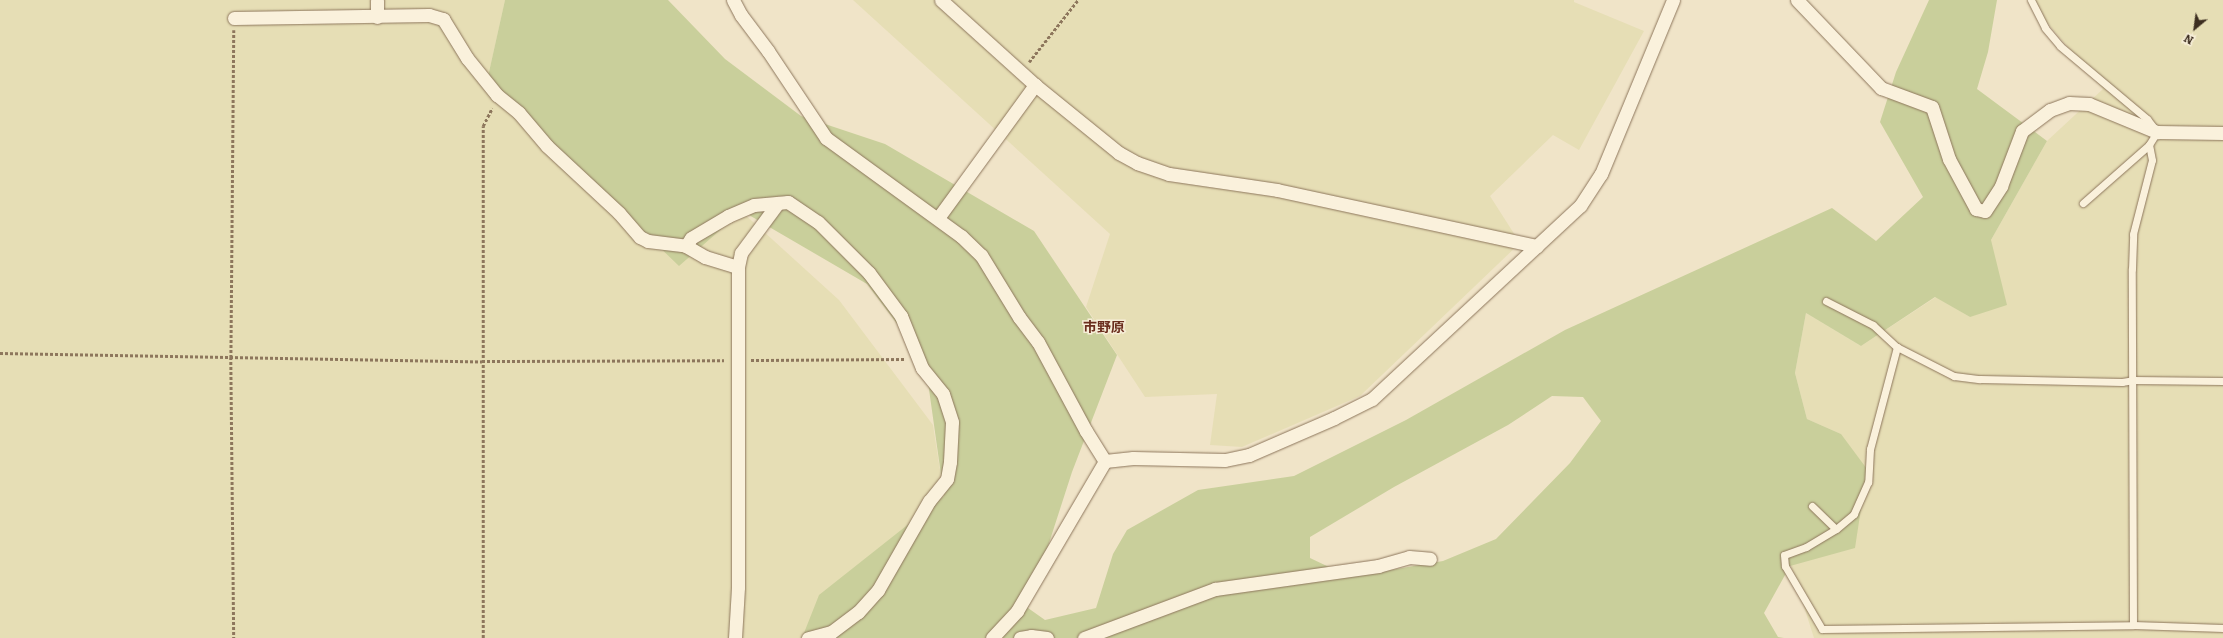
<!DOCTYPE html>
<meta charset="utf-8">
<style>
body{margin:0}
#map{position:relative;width:2223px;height:638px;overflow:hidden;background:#f0e4c8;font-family:Bitter,"Noto Sans JP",serif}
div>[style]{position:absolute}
.farmland>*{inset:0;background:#e6deb5}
.green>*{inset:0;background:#c9cf9b}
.path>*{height:2.5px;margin-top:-1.25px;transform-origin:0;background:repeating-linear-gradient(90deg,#8d765c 0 3px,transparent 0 5px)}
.roads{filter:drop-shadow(0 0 1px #8d765c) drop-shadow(0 0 1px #8d765c)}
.service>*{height:7px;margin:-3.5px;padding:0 3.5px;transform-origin:3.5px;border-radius:3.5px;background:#faf1dc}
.minor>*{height:13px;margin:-6.5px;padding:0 6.5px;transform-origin:6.5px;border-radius:6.5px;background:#faf1dc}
span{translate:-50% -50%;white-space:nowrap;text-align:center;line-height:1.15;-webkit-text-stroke:3px #f7eed8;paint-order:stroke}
.quarter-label{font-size:14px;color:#6b2e1e;font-weight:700}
.north{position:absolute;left:2175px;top:8px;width:40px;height:40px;-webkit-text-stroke:3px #f7eed8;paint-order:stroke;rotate:209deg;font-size:11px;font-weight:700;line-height:16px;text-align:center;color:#3d2e20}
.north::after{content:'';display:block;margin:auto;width:14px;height:18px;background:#3d2e20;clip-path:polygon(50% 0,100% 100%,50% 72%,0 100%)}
</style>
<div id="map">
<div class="farmland">
<div style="clip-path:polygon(0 0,505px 0,487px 81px,741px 211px,839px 300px,933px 425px,944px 496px,819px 638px,0 638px)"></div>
<div style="clip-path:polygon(853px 0,1574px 0,1574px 2px,1644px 31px,1579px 150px,1553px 135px,1490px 196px,1520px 243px,1360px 396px,1242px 447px,1210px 445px,1217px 394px,1145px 397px,1086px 307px,1110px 234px)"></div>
<div style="clip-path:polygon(2028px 0,2223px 0,2223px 638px,1814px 638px,1791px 566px,1841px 434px,1807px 419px,1795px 373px,1806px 313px,1861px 346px,1936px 297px,1970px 317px,1991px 240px,2047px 141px,2103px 89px)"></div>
</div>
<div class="green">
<div style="clip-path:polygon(evenodd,505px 0,668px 0,725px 59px,801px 116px,885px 144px,1034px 231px,1117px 355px,1072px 472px,1028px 608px,1045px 620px,1096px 608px,1113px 554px,1127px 530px,1198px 490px,1294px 476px,1406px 420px,1565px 330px,1832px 208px,1876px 241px,1923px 197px,1880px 122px,1896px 72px,1929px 0,1997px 0,1988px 52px,1977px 89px,2047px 141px,1991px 240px,2007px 305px,1970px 317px,1935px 297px,1861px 346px,1806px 313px,1795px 373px,1807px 419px,1841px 434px,1867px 469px,1855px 548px,1790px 566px,1764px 613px,1778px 637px,1784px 638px,802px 638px,819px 595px,944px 496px,925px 361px,867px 284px,742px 211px,679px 266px,487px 81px,505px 0,1552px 396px,1583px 397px,1601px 421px,1570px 463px,1496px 539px,1443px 561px,1350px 577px,1310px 558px,1310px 537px,1394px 487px,1508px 425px,1552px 396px)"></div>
</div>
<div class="path">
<div style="left:234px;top:30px;width:327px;rotate:90.5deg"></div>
<div style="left:231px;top:357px;width:281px;rotate:89.4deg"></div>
<div style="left:1029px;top:62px;width:79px;rotate:-51.7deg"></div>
<div style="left:0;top:353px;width:482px;rotate:1deg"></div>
<div style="left:482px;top:361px;width:242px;rotate:-0.2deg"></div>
<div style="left:751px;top:360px;width:153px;rotate:-0.4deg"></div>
<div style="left:483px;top:638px;width:512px;rotate:-90deg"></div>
<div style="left:483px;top:126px;width:20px;rotate:-63deg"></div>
</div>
<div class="roads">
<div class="service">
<div style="left:2031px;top:0;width:31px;rotate:63deg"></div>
<div style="left:2045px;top:28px;width:23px;rotate:50deg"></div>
<div style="left:2060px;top:46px;width:114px;rotate:40deg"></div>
<div style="left:2147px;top:119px;width:16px;rotate:52deg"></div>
<div style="left:2157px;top:132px;width:15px;rotate:122deg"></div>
<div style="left:2149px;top:145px;width:88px;rotate:138.7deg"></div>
<div style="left:1826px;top:301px;width:53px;rotate:27.1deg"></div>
<div style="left:1873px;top:325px;width:33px;rotate:43deg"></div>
<div style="left:1897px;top:347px;width:64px;rotate:27deg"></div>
<div style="left:1954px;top:376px;width:26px;rotate:7deg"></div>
<div style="left:1980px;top:379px;width:142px;rotate:1.2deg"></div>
<div style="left:2122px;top:382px;width:11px;rotate:-10deg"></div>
<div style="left:2133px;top:380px;width:90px;rotate:0.6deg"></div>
<div style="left:1897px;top:347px;width:106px;rotate:104.8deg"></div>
<div style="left:1870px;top:449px;width:33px;rotate:93deg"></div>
<div style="left:1868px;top:482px;width:35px;rotate:114deg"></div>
<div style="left:1854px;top:514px;width:23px;rotate:140deg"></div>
<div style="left:1836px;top:529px;width:35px;rotate:149deg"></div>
<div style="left:1806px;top:547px;width:23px;rotate:160deg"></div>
<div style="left:1784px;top:555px;width:11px;rotate:85deg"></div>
<div style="left:1785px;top:566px;width:73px;rotate:59.6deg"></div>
<div style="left:1822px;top:629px;width:311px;rotate:-0.7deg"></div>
<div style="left:2133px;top:625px;width:90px;rotate:1.9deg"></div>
<div style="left:1812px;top:506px;width:33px;rotate:44deg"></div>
<div style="left:2133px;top:625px;width:356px;rotate:-90.2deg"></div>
<div style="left:2132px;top:269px;width:35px;rotate:-88deg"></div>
<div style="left:2133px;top:234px;width:76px;rotate:-75.6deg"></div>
<div style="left:2152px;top:160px;width:15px;rotate:-101deg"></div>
</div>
<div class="minor">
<div style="left:733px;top:0;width:17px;rotate:62deg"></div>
<div style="left:741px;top:15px;width:45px;rotate:53.1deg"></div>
<div style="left:768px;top:51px;width:105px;rotate:56.3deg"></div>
<div style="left:826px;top:138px;width:167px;rotate:36deg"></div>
<div style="left:961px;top:236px;width:28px;rotate:44deg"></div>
<div style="left:981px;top:255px;width:73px;rotate:58.5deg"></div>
<div style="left:1019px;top:317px;width:31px;rotate:53deg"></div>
<div style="left:1038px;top:342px;width:101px;rotate:61.7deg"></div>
<div style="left:1086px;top:431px;width:36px;rotate:58deg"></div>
<div style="left:941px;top:0;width:127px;rotate:42.1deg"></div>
<div style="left:1035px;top:85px;width:108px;rotate:39deg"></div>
<div style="left:1119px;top:153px;width:21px;rotate:29deg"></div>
<div style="left:1137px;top:163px;width:34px;rotate:19deg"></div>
<div style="left:1169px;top:174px;width:109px;rotate:8.4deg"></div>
<div style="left:1277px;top:190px;width:266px;rotate:12.2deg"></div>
<div style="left:1797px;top:0;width:122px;rotate:46.3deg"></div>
<div style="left:1881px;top:88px;width:54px;rotate:20.4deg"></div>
<div style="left:1932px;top:107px;width:55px;rotate:71.9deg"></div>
<div style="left:1949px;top:159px;width:57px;rotate:61.6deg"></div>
<div style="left:1976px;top:209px;width:9px;rotate:13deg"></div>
<div style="left:1985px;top:211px;width:30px;rotate:-57deg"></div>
<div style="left:2001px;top:186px;width:59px;rotate:-69.1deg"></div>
<div style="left:2022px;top:131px;width:35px;rotate:-37deg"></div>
<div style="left:2050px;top:110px;width:20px;rotate:-20deg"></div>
<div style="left:2069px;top:103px;width:20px;rotate:3deg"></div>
<div style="left:2089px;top:104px;width:74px;rotate:22.4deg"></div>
<div style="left:2157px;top:132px;width:66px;rotate:0.9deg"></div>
<div style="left:377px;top:17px;width:17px;rotate:-90deg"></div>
<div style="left:234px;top:18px;width:195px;rotate:-0.9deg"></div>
<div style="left:429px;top:15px;width:15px;rotate:16deg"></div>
<div style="left:443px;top:19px;width:46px;rotate:58.4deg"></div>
<div style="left:467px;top:58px;width:48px;rotate:51deg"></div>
<div style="left:497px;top:95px;width:28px;rotate:39deg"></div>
<div style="left:519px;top:113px;width:43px;rotate:49.7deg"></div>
<div style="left:547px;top:146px;width:98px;rotate:42.9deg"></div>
<div style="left:619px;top:213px;width:32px;rotate:49deg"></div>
<div style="left:640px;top:237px;width:9px;rotate:27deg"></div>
<div style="left:648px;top:241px;width:38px;rotate:7deg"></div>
<div style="left:686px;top:246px;width:22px;rotate:30deg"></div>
<div style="left:705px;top:257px;width:34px;rotate:17deg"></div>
<div style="left:938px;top:218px;width:165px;rotate:-53.9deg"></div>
<div style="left:686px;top:246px;width:9px;rotate:-58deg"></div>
<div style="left:691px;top:238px;width:43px;rotate:-30.7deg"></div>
<div style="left:728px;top:216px;width:28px;rotate:-23deg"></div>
<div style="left:754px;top:205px;width:34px;rotate:-5deg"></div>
<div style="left:788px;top:202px;width:36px;rotate:34deg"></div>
<div style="left:818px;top:222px;width:72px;rotate:45deg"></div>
<div style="left:869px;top:273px;width:54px;rotate:53.3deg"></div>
<div style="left:901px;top:316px;width:56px;rotate:68deg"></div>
<div style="left:922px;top:368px;width:33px;rotate:51deg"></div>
<div style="left:943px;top:394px;width:29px;rotate:72deg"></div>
<div style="left:952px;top:422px;width:40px;rotate:92.9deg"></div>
<div style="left:950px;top:462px;width:17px;rotate:100deg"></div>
<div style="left:947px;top:479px;width:28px;rotate:129deg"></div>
<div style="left:929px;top:501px;width:103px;rotate:119.8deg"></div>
<div style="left:878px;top:590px;width:30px;rotate:132deg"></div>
<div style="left:858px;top:612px;width:34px;rotate:143deg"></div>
<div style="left:831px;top:632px;width:24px;rotate:165deg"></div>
<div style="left:1105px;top:461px;width:28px;rotate:-6deg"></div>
<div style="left:1133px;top:458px;width:92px;rotate:1.2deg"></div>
<div style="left:1225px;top:460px;width:25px;rotate:-12deg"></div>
<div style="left:1249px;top:455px;width:93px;rotate:-23.5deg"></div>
<div style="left:1334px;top:418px;width:42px;rotate:-26.6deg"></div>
<div style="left:1372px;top:399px;width:284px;rotate:-42.9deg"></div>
<div style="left:1580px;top:206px;width:38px;rotate:-57deg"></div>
<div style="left:1601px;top:174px;width:188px;rotate:-67.5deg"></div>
<div style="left:735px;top:638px;width:51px;rotate:-86.6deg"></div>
<div style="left:738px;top:587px;width:320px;rotate:-90deg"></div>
<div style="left:738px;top:267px;width:14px;rotate:-78deg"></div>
<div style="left:741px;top:253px;width:62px;rotate:-53.5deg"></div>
<div style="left:992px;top:638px;width:37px;rotate:-47deg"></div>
<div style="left:1017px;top:611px;width:174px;rotate:-59.6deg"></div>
<div style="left:1020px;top:638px;width:11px;rotate:-10deg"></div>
<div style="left:1031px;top:636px;width:16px;rotate:7deg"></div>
<div style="left:1084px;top:638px;width:140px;rotate:-20.5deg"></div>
<div style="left:1215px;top:589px;width:165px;rotate:-8deg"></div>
<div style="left:1378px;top:566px;width:32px;rotate:-16deg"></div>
<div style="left:1409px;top:557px;width:21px;rotate:5deg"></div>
</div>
</div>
<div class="quarter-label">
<span style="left:1104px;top:328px">市野原</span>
</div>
<div class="north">N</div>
</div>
